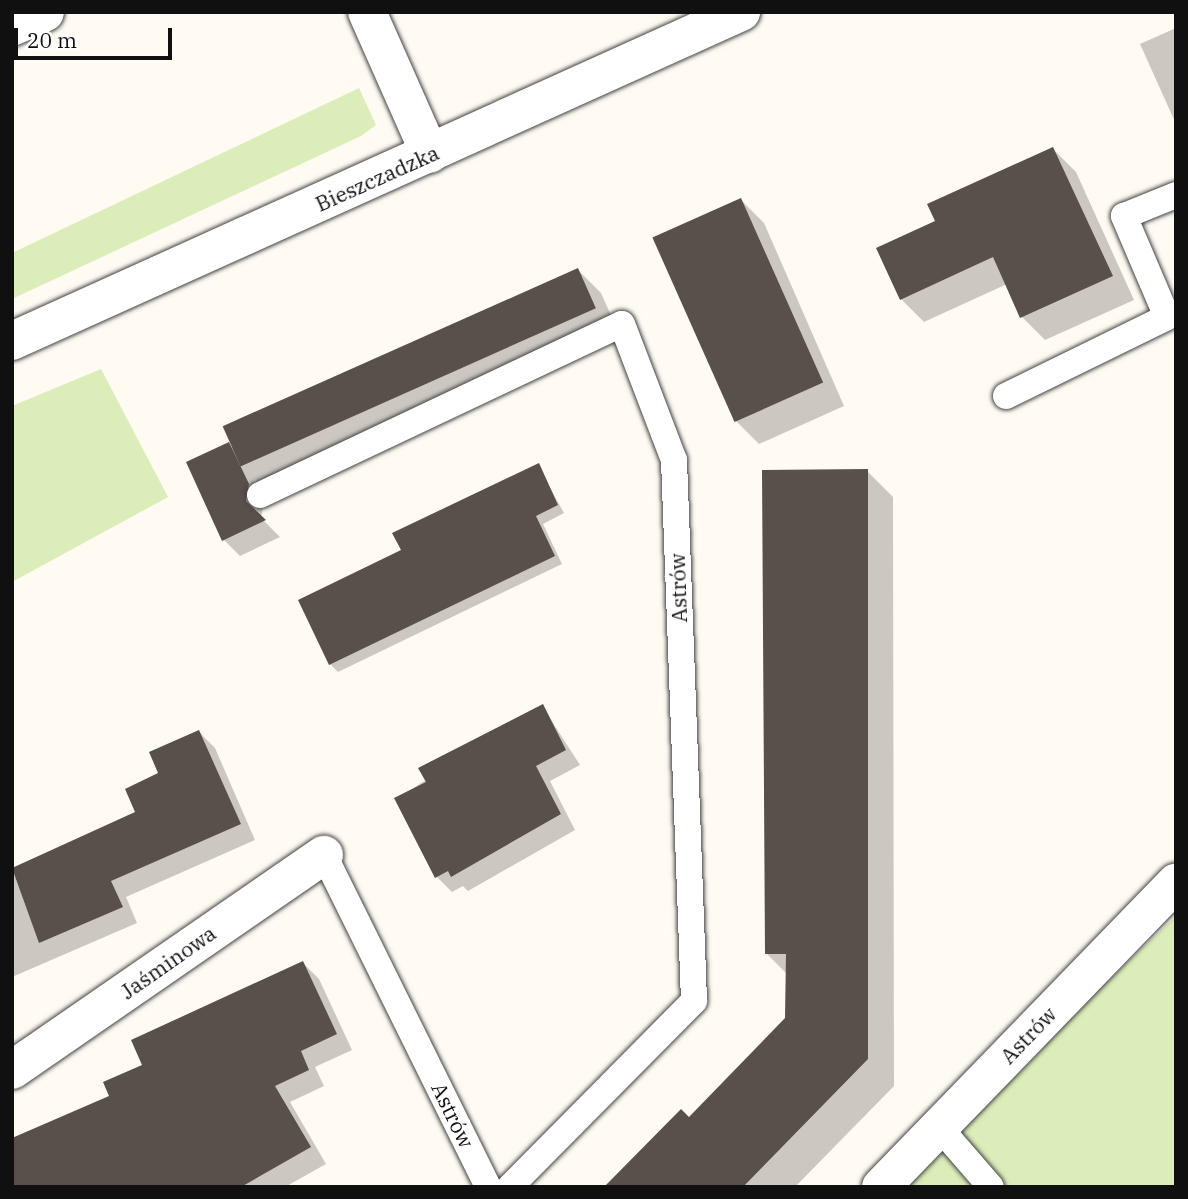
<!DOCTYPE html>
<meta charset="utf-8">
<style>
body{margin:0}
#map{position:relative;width:1188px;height:1199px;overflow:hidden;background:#fffbf2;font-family:"IBM Plex Serif",serif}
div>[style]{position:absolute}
.green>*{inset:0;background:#dbedb8}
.shadow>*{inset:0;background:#0003}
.building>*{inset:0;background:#594f4b;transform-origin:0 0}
.roads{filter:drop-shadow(0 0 2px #434343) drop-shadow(0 0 2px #434343)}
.service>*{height:26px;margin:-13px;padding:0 13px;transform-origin:13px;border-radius:13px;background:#fff}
.minor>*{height:38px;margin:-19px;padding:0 19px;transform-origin:19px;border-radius:19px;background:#fff}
.tertiary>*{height:38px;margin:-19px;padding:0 19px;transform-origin:19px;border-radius:19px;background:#fff}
span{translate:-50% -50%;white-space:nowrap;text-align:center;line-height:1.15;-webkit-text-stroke:7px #fff;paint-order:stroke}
.street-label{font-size:21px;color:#101010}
.frame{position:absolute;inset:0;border:14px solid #101010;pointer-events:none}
.scale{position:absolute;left:14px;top:28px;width:158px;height:32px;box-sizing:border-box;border:4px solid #101010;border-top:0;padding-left:9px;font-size:21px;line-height:24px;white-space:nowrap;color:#101010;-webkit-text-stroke:5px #fff;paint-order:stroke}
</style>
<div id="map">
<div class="green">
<div style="clip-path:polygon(359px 88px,376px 125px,361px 136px,12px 299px,12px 253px)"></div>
<div style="clip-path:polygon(101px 369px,168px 497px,12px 582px,12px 406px)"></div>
<div style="clip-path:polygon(1176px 916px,1176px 1187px,892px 1187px)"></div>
</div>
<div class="shadow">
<div style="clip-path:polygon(1176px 28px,1176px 124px,1140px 44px)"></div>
<div style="clip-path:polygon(1053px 149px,1076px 172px,1134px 300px,1045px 340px,1022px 317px,1007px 284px,924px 322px,901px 299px,938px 222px)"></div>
<div style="clip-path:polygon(741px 200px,764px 223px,844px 406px,759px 444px,736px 421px)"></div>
<div style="clip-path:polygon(578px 270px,601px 293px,618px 331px,267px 492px,254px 479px,264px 502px,261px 518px,280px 537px,240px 556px,224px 540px,229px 444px,235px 451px)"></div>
<div style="clip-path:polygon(538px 466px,564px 513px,543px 524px,562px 564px,338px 672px,330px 664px,403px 551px)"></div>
<div style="clip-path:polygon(867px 471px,893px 497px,894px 1086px,795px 1187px,621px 1187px,787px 1019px,787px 974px,766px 953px)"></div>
<div style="clip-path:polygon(542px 706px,580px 765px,550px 781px,575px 830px,468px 891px,463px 886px,452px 892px,437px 877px,396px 799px)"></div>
<div style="clip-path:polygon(199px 732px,215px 748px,255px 840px,126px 897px,137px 923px,12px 977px,12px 874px,138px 813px,160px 774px)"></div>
<div style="clip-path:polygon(303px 963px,319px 979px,352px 1050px,315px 1067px,324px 1086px,290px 1102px,326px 1164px,285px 1187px,12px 1187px,144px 1066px)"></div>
</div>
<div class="building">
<div style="clip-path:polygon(1053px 147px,1113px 276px,1020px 318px,993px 257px,900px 300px,876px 248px,935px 221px,927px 204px)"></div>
<div style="left:741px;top:198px;width:202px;height:97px;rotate:66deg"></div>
<div style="left:578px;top:268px;width:44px;height:389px;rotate:66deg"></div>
<div style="clip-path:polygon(229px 442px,249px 484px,246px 501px,266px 520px,222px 541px,186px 462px)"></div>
<div style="clip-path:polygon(539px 463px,558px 505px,536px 516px,555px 556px,329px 665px,298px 600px,401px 550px,392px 533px)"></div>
<div style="clip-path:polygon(868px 469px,868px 1059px,743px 1187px,604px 1187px,681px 1109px,689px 1117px,785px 1018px,786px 954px,765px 954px,762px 470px)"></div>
<div style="clip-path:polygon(543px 704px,566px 750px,536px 766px,561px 814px,451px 877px,448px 871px,435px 878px,394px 798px,426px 782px,418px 768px)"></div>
<div style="clip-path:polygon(199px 730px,241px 824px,111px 881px,123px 907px,39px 943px,12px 868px,135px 812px,125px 789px,158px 773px,149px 752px)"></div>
<div style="clip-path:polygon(303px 961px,337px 1034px,301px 1051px,309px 1070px,275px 1086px,311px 1147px,241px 1187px,12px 1187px,12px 1138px,109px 1096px,103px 1082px,142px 1065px,131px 1040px)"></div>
</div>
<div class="roads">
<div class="service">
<div style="left:1006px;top:396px;width:179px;rotate:-26.1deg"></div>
<div style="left:1167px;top:317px;width:110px;rotate:-113.1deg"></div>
<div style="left:1124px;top:216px;width:56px;rotate:-22deg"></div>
<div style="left:260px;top:495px;width:400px;rotate:-25.3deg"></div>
<div style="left:622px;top:324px;width:146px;rotate:69.1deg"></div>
<div style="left:674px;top:460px;width:541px;rotate:87.88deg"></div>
<div style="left:694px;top:1001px;width:262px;rotate:134.7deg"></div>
<div style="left:324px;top:855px;width:370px;rotate:63.7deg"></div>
<div style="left:939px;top:1127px;width:79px;rotate:49.1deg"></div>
</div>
<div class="minor">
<div style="left:367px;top:12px;width:155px;rotate:66.1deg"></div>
<div style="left:12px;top:27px;width:36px;rotate:-24deg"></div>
<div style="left:12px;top:1070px;width:379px;rotate:-34.6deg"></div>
<div style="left:881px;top:1187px;width:424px;rotate:-45.9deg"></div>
</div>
<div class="tertiary">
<div style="left:12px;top:341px;width:800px;rotate:-24.29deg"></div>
</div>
</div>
<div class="street-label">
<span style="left:377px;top:178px;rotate:-24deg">Bieszczadzka</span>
<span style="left:678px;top:588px;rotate:-92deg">Astrów</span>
<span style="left:168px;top:962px;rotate:-35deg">Jaśminowa</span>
<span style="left:1028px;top:1035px;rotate:-46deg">Astrów</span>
<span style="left:453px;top:1115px;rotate:64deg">Astrów</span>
</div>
<div class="frame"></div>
<div class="scale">20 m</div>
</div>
